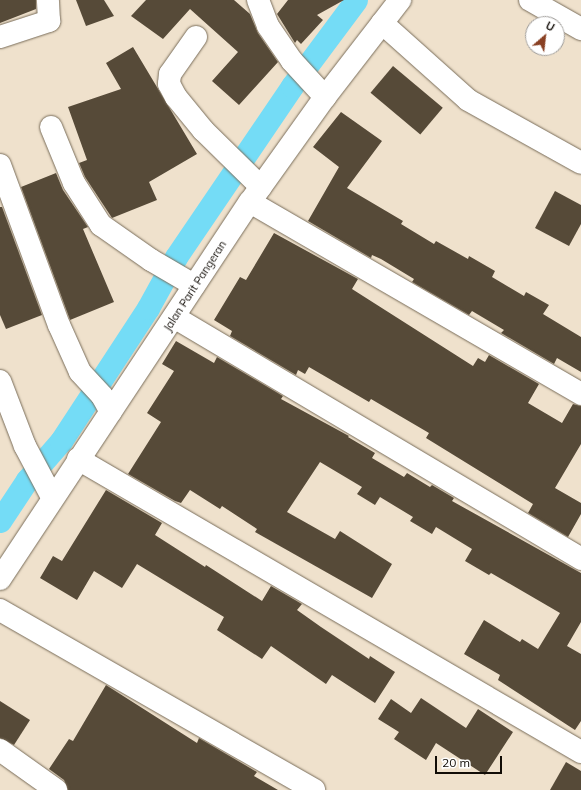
<!DOCTYPE html>
<style>
body{margin:0}
#map{position:relative;width:581px;height:790px;overflow:hidden;background:#efe1cc;font-family:Mulish,sans-serif}
div>[style]{position:absolute}
.canal>*{height:23px;margin:-11.5px;padding:0 11.5px;transform-origin:11.5px;border-radius:11.5px;background:#74dcf6}
.building>*{inset:0;background:#564a38;transform-origin:0 0}
.roads{filter:drop-shadow(0 0 1px #796d5a) drop-shadow(0 0 1px #796d5a)}
.minor>*{height:22px;margin:-11px;padding:0 11px;transform-origin:11px;border-radius:11px;background:#fff}
span{translate:-50% -50%;white-space:nowrap;text-align:center;line-height:1.15;-webkit-text-stroke:4px #fff;paint-order:stroke}
.street-label{font-size:11px;color:#110c06}
.north{position:absolute;left:525px;top:16px;width:40px;height:40px;box-sizing:border-box;background:#fff;border:1px solid #a09e9b;border-radius:50%;rotate:28deg;font-size:11px;font-weight:700;line-height:16px;text-align:center;color:#110c06}
.north::after{content:'';display:block;margin:auto;width:14px;height:18px;background:#894023;clip-path:polygon(50% 0,100% 100%,50% 72%,0 100%)}
.scale{position:absolute;left:435px;top:756px;width:67px;height:18px;box-sizing:border-box;border:2px solid #110c06;border-top:0;padding-left:5px;font-size:12px;line-height:14px;white-space:nowrap;color:#110c06;-webkit-text-stroke:3px #fff;paint-order:stroke}
</style>
<div id="map">
<div class="canal">
<div style="left:0;top:521px;width:49px;rotate:-56.6deg"></div>
<div style="left:27px;top:480px;width:52px;rotate:-48.9deg"></div>
<div style="left:61px;top:441px;width:159px;rotate:-56.8deg"></div>
<div style="left:148px;top:308px;width:58px;rotate:-61.2deg"></div>
<div style="left:176px;top:257px;width:207px;rotate:-55.8deg"></div>
<div style="left:292px;top:86px;width:107px;rotate:-53.3deg"></div>
</div>
<div class="building">
<div style="clip-path:polygon(0 0,36px 0,36px 9px,0 23px)"></div>
<div style="clip-path:polygon(76px 0,104px 0,114px 16px,86px 26px)"></div>
<div style="clip-path:polygon(146px 0,234px 0,250px 14px,258px 33px,278px 62px,239px 105px,212px 81px,238px 52px,190px 9px,163px 39px,131px 16px)"></div>
<div style="clip-path:polygon(288px 0,344px 0,317px 15px,323px 20px,301px 44px,297px 40px,295px 43px,277px 14px)"></div>
<div style="clip-path:polygon(133px 47px,197px 154px,149px 182px,157px 200px,112px 218px,85px 177px,79px 163px,87px 160px,68px 107px,121px 89px,106px 63px)"></div>
<div style="left:393px;top:66px;width:65px;height:35px;rotate:40deg"></div>
<div style="clip-path:polygon(341px 112px,382px 141px,347px 188px,403px 221px,401px 224px,434px 244px,436px 241px,468px 259px,469px 256px,495px 271px,492px 277px,524px 296px,526px 292px,549px 305px,543px 314px,581px 337px,581px 372px,557px 358px,554px 364px,501px 333px,504px 330px,472px 311px,469px 315px,412px 282px,414px 279px,381px 259px,372px 255px,371px 258px,308px 221px,339px 167px,313px 147px)"></div>
<div style="clip-path:polygon(56px 173px,63px 190px,88px 227px,83px 229px,114px 302px,70px 320px,21px 187px)"></div>
<div style="clip-path:polygon(555px 191px,581px 205px,581px 224px,569px 246px,535px 228px)"></div>
<div style="clip-path:polygon(0 207px,2px 207px,42px 315px,6px 329px,0 315px)"></div>
<div style="clip-path:polygon(274px 233px,358px 279px,352px 289px,473px 366px,478px 358px,485px 362px,489px 355px,539px 384px,528px 403px,562px 423px,573px 404px,581px 406px,581px 444px,555px 488px,581px 503px,581px 514px,568px 537px,528px 513px,533px 504px,426px 438px,429px 433px,371px 399px,369px 402px,309px 367px,305px 374px,298px 370px,296px 375px,230px 336px,232px 331px,214px 320px,240px 277px,246px 280px)"></div>
<div style="clip-path:polygon(176px 341px,214px 363px,217px 357px,283px 396px,281px 399px,349px 436px,348px 437px,375px 453px,372px 458px,404px 477px,407px 473px,430px 487px,432px 485px,454px 498px,452px 501px,581px 573px,581px 622px,567px 646px,581px 654px,581px 721px,575px 730px,498px 680px,500px 675px,464px 654px,484px 620px,520px 642px,522px 639px,538px 649px,560px 613px,491px 573px,489px 575px,465px 561px,472px 549px,436px 527px,432px 534px,410px 521px,413px 517px,380px 497px,375px 505px,357px 494px,362px 487px,320px 462px,287px 512px,335px 539px,340px 531px,392px 564px,372px 598px,255px 532px,257px 529px,222px 506px,220px 509px,190px 490px,181px 503px,175px 501px,128px 474px,161px 422px,147px 413px,174px 371px,162px 364px)"></div>
<div style="clip-path:polygon(106px 490px,162px 523px,155px 535px,205px 567px,206px 565px,262px 601px,271px 586px,302px 604px,297px 610px,321px 627px,369px 659px,370px 656px,395px 672px,375px 703px,332px 675px,326px 684px,271px 646px,262px 659px,217px 630px,224px 617px,137px 564px,122px 588px,94px 571px,77px 600px,40px 578px,53px 556px,62px 561px)"></div>
<div style="clip-path:polygon(106px 685px,197px 743px,199px 738px,257px 772px,254px 776px,278px 790px,68px 790px,64px 780px,49px 769px,69px 739px,73px 741px)"></div>
<div style="clip-path:polygon(421px 698px,466px 728px,478px 709px,513px 732px,485px 775px,436px 743px,426px 760px,394px 739px,399px 732px,378px 719px,391px 699px,411px 713px)"></div>
<div style="clip-path:polygon(0 701px,30px 720px,14px 745px,0 738px)"></div>
<div style="clip-path:polygon(566px 762px,581px 771px,581px 790px,550px 790px)"></div>
</div>
<div class="roads">
<div class="minor">
<div style="left:258px;top:0;width:28px;rotate:69deg"></div>
<div style="left:268px;top:26px;width:42px;rotate:55.6deg"></div>
<div style="left:292px;top:61px;width:49px;rotate:47.5deg"></div>
<div style="left:530px;top:0;width:59px;rotate:29.6deg"></div>
<div style="left:382px;top:23px;width:115px;rotate:41.8deg"></div>
<div style="left:468px;top:100px;width:129px;rotate:29.1deg"></div>
<div style="left:0;top:37px;width:52px;rotate:-18.1deg"></div>
<div style="left:49px;top:21px;width:21px;rotate:-93deg"></div>
<div style="left:196px;top:37px;width:45px;rotate:125.1deg"></div>
<div style="left:170px;top:74px;width:10px;rotate:96deg"></div>
<div style="left:169px;top:84px;width:15px;rotate:62deg"></div>
<div style="left:176px;top:97px;width:43px;rotate:50.7deg"></div>
<div style="left:203px;top:130px;width:81px;rotate:44.5deg"></div>
<div style="left:51px;top:127px;width:61px;rotate:67.7deg"></div>
<div style="left:74px;top:183px;width:50px;rotate:57.3deg"></div>
<div style="left:101px;top:225px;width:61px;rotate:35deg"></div>
<div style="left:151px;top:260px;width:50px;rotate:30.2deg"></div>
<div style="left:0;top:165px;width:171px;rotate:69.8deg"></div>
<div style="left:59px;top:325px;width:51px;rotate:65.9deg"></div>
<div style="left:80px;top:372px;width:33px;rotate:47deg"></div>
<div style="left:102px;top:396px;width:18px;rotate:61deg"></div>
<div style="left:250px;top:202px;width:383px;rotate:30.1deg"></div>
<div style="left:174px;top:317px;width:474px;rotate:30.7deg"></div>
<div style="left:0;top:381px;width:70px;rotate:69deg"></div>
<div style="left:25px;top:446px;width:58px;rotate:62.1deg"></div>
<div style="left:78px;top:459px;width:582px;rotate:30.22deg"></div>
<div style="left:0;top:579px;width:452px;rotate:-56.5deg"></div>
<div style="left:250px;top:202px;width:129px;rotate:-54.5deg"></div>
<div style="left:325px;top:97px;width:123px;rotate:-52.3deg"></div>
<div style="left:0;top:610px;width:362px;rotate:29.8deg"></div>
<div style="left:0;top:750px;width:69px;rotate:35.5deg"></div>
</div>
</div>
<div class="street-label">
<span style="left:195px;top:286px;rotate:-57deg">Jalan Parit Pangeran</span>
</div>
<div class="north">U</div>
<div class="scale">20 m</div>
</div>
